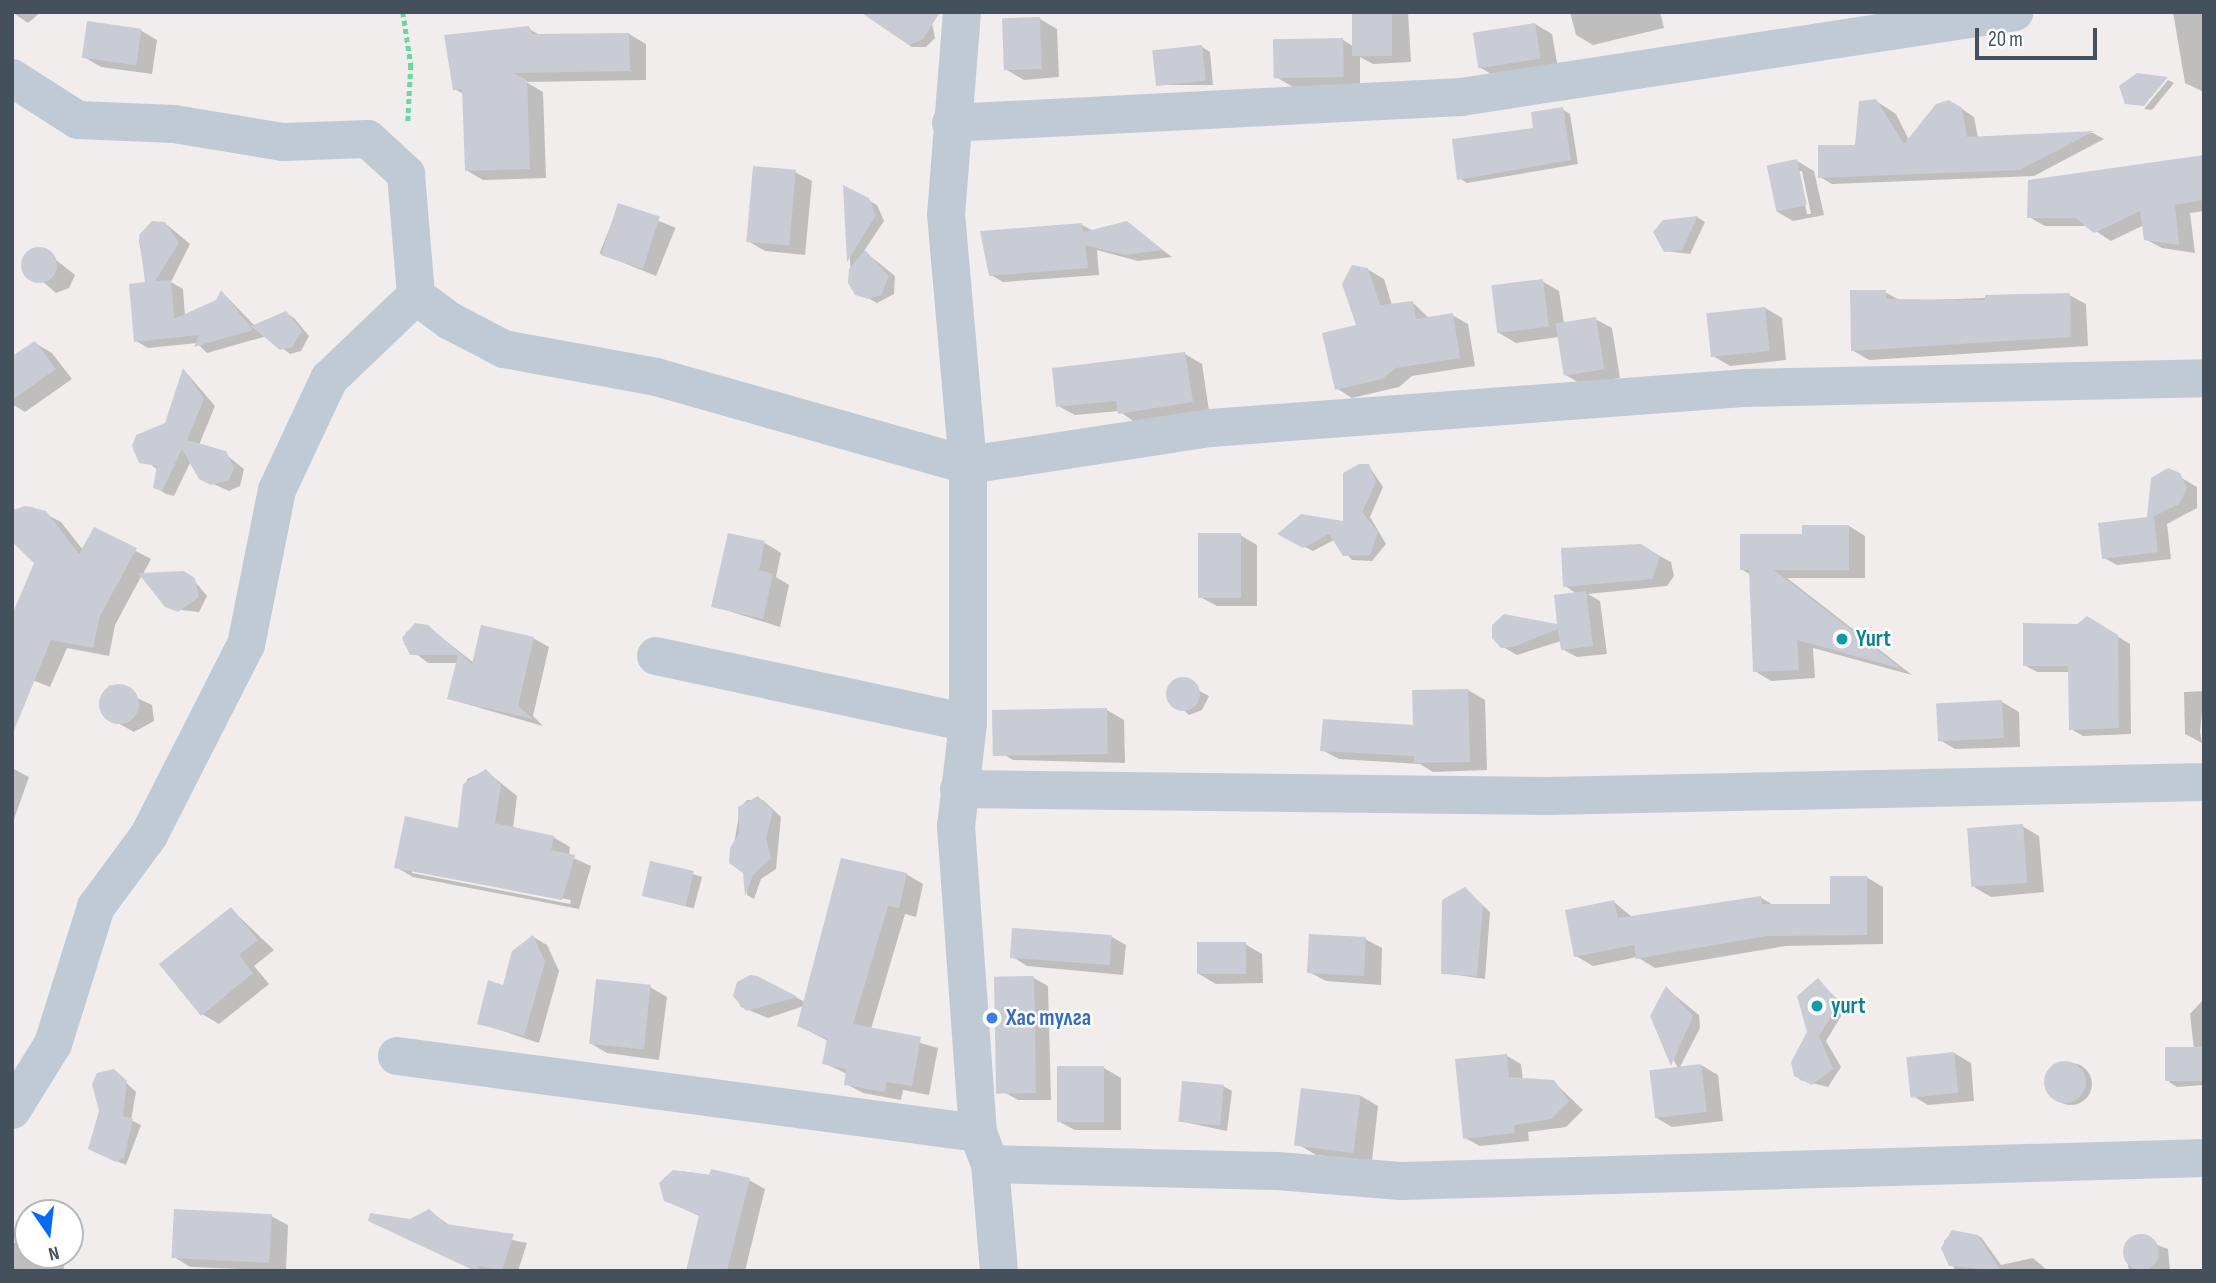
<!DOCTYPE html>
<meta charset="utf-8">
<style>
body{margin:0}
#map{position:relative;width:2216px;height:1283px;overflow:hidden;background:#f1eded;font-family:"Sofia Sans Condensed",sans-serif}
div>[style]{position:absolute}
.shadow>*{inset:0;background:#0003;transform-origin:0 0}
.round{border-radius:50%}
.building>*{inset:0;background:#c9ccd4;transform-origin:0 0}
.path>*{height:4.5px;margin-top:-2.25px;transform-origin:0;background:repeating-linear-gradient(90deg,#6ad6a2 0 5px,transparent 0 8.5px)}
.minor>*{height:38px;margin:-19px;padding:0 19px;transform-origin:19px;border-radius:19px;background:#bfcad5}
.dots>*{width:19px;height:19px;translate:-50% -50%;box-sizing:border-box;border:4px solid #fff;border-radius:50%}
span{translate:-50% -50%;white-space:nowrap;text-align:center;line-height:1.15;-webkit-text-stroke:5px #fff;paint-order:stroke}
.culture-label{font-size:23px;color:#0d838f;font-weight:700}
.left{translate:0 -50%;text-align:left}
.shop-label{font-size:23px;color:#366cbe;font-weight:700}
.frame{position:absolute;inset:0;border:14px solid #44515d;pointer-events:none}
.north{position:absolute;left:14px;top:1199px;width:70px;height:70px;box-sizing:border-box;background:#fff;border:2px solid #b4b9be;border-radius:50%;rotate:166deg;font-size:19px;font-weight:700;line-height:28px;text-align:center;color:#44515d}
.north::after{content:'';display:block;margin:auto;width:24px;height:32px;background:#036bf5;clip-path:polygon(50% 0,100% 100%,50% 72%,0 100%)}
.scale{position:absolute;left:1975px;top:28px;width:122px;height:32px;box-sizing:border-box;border:4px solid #44515d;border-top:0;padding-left:9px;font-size:21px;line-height:24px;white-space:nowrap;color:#44515d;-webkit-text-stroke:5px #fff;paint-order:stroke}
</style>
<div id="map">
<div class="shadow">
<div style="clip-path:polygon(12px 12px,41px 12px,28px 23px)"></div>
<div style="clip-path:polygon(1354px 12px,1408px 12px,1411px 62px,1373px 64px,1360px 57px,1360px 85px,1293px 87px,1276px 77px,1343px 40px,1356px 48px)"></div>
<div style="clip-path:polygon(1570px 12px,1660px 12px,1664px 28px,1593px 45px,1576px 35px)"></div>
<div style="clip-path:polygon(2173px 12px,2204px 12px,2204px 92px,2185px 83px)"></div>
<div style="clip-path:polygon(931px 18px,935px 38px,926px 47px,912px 47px,880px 25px)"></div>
<div style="clip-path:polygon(1040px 19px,1057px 29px,1059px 77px,1024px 80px,1007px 70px)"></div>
<div style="clip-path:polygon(1535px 24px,1552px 34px,1558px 68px,1498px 78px,1481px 68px)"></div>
<div style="clip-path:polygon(528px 28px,541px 36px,629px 34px,646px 44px,646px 80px,526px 82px,543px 92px,546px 178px,483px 180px,466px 170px,464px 94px,454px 89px)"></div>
<div style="clip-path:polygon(140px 30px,157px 40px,152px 74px,101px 67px,84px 57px)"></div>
<div style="clip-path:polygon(1202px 47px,1210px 52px,1213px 85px,1158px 85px)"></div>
<div style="clip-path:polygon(2168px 80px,2174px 83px,2152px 110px,2144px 109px)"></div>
<div style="clip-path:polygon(1876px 101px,1896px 114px,1909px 140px,1962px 109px,1974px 117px,1978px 138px,2093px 133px,2104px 139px,2034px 176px,1832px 184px,1820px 177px,1856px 147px)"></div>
<div style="clip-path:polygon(1562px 109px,1570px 114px,1578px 164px,1467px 183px,1459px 178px)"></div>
<div style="clip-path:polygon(2204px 157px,2204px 211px,2190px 213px,2195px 253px,2162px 248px,2145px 239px,2144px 225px,2111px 241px,2088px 226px,2045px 226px,2029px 217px)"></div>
<div style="clip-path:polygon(evenodd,1797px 161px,1814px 171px,1824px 215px,1793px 221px,1776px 211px,1797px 161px,1798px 171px,1802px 171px,1811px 214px,1807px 214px,1798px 171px)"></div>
<div style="clip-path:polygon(795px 172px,812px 181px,805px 255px,765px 251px,748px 241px)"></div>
<div style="clip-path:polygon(845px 188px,877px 205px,884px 221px,864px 251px,895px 276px,894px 294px,877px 303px,852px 289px)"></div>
<div style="left:619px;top:205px;width:61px;height:52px;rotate:22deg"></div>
<div style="clip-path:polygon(1697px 217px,1705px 222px,1690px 254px,1665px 251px)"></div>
<div style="clip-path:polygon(165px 223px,190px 244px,171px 282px,183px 289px,185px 316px,218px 301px,222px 292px,255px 326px,286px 313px,294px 318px,309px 336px,301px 351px,290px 354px,267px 336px,207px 353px,197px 343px,148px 348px,136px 341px,147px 284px,139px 241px,147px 226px)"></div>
<div style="clip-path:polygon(1127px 223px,1172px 257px,1138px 261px,1097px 250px,1099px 275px,1003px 282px,991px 275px,1082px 225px,1094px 231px)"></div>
<div style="clip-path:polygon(41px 248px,75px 275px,69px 288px,56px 293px,22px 264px,26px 255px)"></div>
<div style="clip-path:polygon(1367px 269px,1384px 279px,1392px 305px,1413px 303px,1430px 319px,1452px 315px,1468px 324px,1475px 366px,1412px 376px,1399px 387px,1352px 398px,1336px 388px,1358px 327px)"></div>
<div style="clip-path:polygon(1542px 281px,1559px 291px,1564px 323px,1595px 319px,1612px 328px,1620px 378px,1581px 384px,1564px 374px,1558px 337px,1516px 343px,1499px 333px)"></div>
<div style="clip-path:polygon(1885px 292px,1901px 301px,2069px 295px,2086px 304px,2088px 346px,1869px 360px,1852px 350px)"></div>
<div style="clip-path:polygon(2202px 300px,2204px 300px,2204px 327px)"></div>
<div style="clip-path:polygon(1765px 308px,1782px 318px,1786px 360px,1730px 366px,1713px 356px)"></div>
<div style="clip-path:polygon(35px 343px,52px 353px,72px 379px,25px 412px,12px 404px,12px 359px)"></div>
<div style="clip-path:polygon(1185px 354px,1202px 364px,1209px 411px,1136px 423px,1119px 411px,1075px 415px,1058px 406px)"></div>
<div style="clip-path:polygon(184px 370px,215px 406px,199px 445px,220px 450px,244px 469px,240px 486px,229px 491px,200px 478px,191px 461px,174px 496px,166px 494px,155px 487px,158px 470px,134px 452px,138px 436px,166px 424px)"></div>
<div style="clip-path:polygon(1369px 466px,1383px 487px,1370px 517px,1386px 544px,1372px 561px,1352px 560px,1334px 540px,1313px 551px,1280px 534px,1344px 523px)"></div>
<div style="clip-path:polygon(2168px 470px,2197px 487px,2197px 508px,2167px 524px,2171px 559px,2117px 565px,2104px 558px,2149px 519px)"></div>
<div style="clip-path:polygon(32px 507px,61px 522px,83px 550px,94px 529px,151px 559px,143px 574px,192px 578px,207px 596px,199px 612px,172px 609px,142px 575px,115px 625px,109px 656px,67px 648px,50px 687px,12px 672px,12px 619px,36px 563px,20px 510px)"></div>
<div style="clip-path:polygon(1849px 526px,1865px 536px,1865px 578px,1787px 578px,1912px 675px,1813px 648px,1815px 678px,1771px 681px,1755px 671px,1751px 575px,1741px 569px,1803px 536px)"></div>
<div style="clip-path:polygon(1240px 535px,1257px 545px,1257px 606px,1217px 606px,1200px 597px)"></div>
<div style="clip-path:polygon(765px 543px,781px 553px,776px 577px,789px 585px,780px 627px,713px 606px)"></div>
<div style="clip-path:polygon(1641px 546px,1671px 562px,1674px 576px,1667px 586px,1588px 594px,1600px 601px,1607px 654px,1577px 657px,1562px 649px,1561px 641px,1517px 655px,1503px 647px,1559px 626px,1577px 594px,1565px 586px)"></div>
<div style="clip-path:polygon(2087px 618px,2130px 644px,2131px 734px,2083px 736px,2071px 729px,2070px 672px,2037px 672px,2024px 665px)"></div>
<div style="clip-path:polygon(428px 627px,474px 663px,533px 638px,549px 647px,533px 716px,543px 726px,449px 699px,458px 663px,428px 663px,404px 644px,406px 632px)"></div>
<div style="clip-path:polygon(1176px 679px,1209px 696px,1202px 710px,1189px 715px,1167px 694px)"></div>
<div style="clip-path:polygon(109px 685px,152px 705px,154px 721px,134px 732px,116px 722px,103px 711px)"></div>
<div style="clip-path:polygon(1468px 690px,1485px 700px,1487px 770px,1433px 772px,1420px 764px,1339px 759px,1322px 750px,1415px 727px)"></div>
<div style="clip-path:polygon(2204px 691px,2200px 732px,2202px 743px,2185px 734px,2184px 692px)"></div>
<div style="clip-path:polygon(2002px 702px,2019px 712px,2020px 747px,1955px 749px,1938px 739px)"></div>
<div style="clip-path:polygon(1107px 710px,1124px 720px,1125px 763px,1013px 760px,996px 750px)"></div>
<div style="clip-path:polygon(12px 768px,29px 777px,13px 822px,12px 821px)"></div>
<div style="clip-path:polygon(evenodd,486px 771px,517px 796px,513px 829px,553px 837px,570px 847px,569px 856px,591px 866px,579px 909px,413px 877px,396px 867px,459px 830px,467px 779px,486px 771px,412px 870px,571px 900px,570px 904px,412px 873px,412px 870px)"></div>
<div style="clip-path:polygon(747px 800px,763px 800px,781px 817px,776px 869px,761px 879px,754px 899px,747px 895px,745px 872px,731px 863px,740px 808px)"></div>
<div style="clip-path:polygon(2022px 826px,2039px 836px,2044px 892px,1991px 897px,1974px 887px)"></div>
<div style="left:651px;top:863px;width:53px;height:33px;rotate:15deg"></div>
<div style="clip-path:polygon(906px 874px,923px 884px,916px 917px,905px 914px,871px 1029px,938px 1048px,929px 1095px,903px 1090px,901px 1100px,863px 1093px,846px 1084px,847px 1074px,824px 1063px,828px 1041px,799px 1026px,804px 1006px,768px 1018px,741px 1007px,735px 996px,757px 977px,805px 1002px)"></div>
<div style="clip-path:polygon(1866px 877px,1883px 887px,1883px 944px,1786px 946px,1655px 968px,1637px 957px,1593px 966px,1576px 956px,1614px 902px,1632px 917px,1761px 898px,1775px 906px,1832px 905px)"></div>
<div style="clip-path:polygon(1465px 889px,1490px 912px,1485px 979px,1443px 973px)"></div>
<div style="clip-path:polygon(231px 909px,274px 950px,254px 966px,269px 984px,219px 1024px,202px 1014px)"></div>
<div style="clip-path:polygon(533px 937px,547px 945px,559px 971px,539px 1043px,479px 1023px)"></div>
<div style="clip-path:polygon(1112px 937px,1126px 945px,1123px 975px,1027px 966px,1013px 957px)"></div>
<div style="clip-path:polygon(1365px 939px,1382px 948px,1381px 985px,1326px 981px,1309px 972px)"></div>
<div style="clip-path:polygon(1245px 944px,1262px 954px,1263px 983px,1216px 984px,1199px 974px)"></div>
<div style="clip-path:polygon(1034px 978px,1048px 986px,1051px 1100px,1018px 1100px,1004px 1092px)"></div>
<div style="clip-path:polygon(1818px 980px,1846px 1008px,1826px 1041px,1841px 1067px,1828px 1087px,1800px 1080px,1792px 1062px,1808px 1032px)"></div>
<div style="clip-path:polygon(650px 987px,667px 997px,659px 1060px,607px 1053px,590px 1043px)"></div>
<div style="clip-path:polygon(1667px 989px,1699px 1015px,1700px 1028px,1680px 1067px,1701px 1065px,1718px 1075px,1723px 1121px,1672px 1127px,1655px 1117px,1678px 1068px,1653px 1023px)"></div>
<div style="clip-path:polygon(2204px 999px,2204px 1085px,2177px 1087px,2169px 1082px,2194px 1050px,2190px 1014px)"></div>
<div style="clip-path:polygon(1954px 1053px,1971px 1063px,1974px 1101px,1928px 1105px,1911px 1095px)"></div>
<div style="clip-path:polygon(1507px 1056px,1521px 1064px,1523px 1081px,1559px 1087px,1583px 1110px,1566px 1127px,1528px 1132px,1529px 1141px,1480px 1146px,1465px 1138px)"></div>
<div class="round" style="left:2050px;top:1063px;width:42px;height:42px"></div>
<div style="clip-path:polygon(1104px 1068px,1121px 1078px,1121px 1130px,1075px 1130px,1058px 1121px)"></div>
<div style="clip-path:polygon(114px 1071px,136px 1092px,131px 1120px,141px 1125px,126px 1165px,98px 1153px)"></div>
<div style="clip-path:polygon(1223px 1086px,1232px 1091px,1227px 1131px,1179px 1121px)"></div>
<div style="clip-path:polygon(1361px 1096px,1378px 1106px,1372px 1161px,1316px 1155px,1299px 1145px)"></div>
<div style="clip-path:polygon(680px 1171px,749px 1180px,765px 1189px,745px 1271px,688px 1271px,701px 1217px,665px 1200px,664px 1178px)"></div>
<div style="clip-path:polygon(429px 1211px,452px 1227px,527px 1243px,518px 1271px,475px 1271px,410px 1220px)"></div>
<div style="clip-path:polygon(271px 1216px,288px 1225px,286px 1271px,190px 1267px,174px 1257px)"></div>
<div style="clip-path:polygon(1953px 1232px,1981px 1237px,2001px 1265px,2033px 1258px,2048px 1271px,1955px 1271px,1944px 1241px)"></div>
<div style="clip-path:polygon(2134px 1236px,2168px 1249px,2170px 1271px,2129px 1271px,2125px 1247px)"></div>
<div style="clip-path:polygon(28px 1242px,28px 1255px,63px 1255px,64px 1271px,12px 1271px,12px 1243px)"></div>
</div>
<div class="building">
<div style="clip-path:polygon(860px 12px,940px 12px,923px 39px,909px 45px)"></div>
<div style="left:1352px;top:12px;width:40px;height:44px"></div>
<div style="left:1040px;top:17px;width:52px;height:38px;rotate:88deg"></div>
<div style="left:87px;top:21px;width:55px;height:37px;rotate:8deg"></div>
<div style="left:1535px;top:23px;width:36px;height:63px;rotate:81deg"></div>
<div style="clip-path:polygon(529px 26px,533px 34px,629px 33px,630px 71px,513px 73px,527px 80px,530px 169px,465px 171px,462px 89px,453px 90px,444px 35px)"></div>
<div style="left:1343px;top:38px;width:39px;height:70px;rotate:89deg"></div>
<div style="left:1202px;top:45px;width:36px;height:50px;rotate:84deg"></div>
<div style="clip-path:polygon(2137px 73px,2168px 77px,2144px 106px,2125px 104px,2119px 86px)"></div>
<div style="clip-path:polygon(1876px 99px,1904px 144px,1936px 104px,1949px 100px,1962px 108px,1967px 137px,2094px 131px,2020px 170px,1818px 178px,1818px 145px,1855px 145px,1859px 101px)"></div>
<div style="clip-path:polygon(1563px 107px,1571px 160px,1457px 180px,1452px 139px,1533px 128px,1531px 112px)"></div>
<div style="clip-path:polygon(2204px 155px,2204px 200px,2175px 205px,2179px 245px,2144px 240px,2140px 211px,2094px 233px,2075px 218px,2027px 218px,2028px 180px)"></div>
<div style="left:1797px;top:159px;width:47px;height:31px;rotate:78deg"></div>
<div style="left:753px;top:166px;width:43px;height:76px;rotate:5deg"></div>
<div style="clip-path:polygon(843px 185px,869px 198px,876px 215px,847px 262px)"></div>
<div style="left:618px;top:203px;width:44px;height:55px;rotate:18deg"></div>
<div style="clip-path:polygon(1698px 216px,1682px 250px,1664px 252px,1653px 232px,1663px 220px)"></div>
<div style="clip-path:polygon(1127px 221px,1163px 250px,1125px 255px,1085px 245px,1088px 268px,989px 276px,980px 231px,1082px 223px,1083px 232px)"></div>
<div style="clip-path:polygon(165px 222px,179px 243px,155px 281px,171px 280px,174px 319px,216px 300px,221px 290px,253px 330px,194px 347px,199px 335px,134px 342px,129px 284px,145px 282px,139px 235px,152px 221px)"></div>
<div class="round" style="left:21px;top:247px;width:36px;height:36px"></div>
<div style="clip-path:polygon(865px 250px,889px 276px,881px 295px,868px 299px,855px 295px,848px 283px,849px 269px)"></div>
<div style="clip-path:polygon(1352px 265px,1368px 268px,1380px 305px,1413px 301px,1416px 319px,1453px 313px,1460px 358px,1396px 368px,1382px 379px,1335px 390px,1322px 333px,1356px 325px,1342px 284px)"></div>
<div style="left:1543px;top:279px;width:48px;height:52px;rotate:83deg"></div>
<div style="clip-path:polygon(1850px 290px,1886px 290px,1886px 299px,1985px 300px,1985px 295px,2070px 293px,2071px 337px,1851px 351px)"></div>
<div style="left:1765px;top:307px;width:44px;height:59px;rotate:84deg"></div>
<div style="clip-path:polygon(286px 311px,302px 331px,292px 347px,280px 350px,251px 326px)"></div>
<div style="left:1596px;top:317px;width:53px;height:41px;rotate:81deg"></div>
<div style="clip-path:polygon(35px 341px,56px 369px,12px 400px,12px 356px)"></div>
<div style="clip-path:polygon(1185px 352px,1193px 402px,1118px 414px,1116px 401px,1056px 407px,1052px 368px)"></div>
<div style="clip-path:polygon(183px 368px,204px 399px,187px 440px,226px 451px,234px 468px,229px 480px,211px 485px,199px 479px,182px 449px,162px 491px,153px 488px,157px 466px,139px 463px,132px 446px,136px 435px,165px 423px)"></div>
<div style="clip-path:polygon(1359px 464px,1369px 464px,1376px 482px,1362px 512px,1378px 532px,1370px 555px,1343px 556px,1329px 534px,1303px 548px,1277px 534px,1301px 514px,1343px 521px,1343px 473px)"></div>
<div style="clip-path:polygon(2168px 468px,2180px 473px,2187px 488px,2179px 504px,2154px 516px,2158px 552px,2102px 559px,2098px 523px,2147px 517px,2151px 478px)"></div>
<div style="clip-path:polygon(26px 506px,46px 511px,79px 554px,94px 527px,137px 548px,100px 616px,93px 648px,51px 640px,13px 733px,12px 615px,34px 563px,12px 542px,12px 510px)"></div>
<div style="clip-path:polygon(1802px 525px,1849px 525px,1849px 570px,1774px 570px,1902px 669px,1797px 640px,1799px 670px,1753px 672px,1749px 570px,1740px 570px,1740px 534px,1802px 534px)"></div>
<div style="clip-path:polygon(728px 533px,765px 541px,759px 570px,773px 574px,763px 619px,711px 607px)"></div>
<div style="left:1198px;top:533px;width:43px;height:65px"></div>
<div style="clip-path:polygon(1641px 544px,1660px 556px,1652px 579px,1563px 587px,1561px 548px)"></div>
<div style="clip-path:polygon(184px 571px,195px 578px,199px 597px,178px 612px,165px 607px,138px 573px)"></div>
<div style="clip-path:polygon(1586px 591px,1593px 646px,1561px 650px,1558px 629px,1513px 647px,1501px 648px,1492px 638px,1492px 625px,1504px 614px,1557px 624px,1554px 595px)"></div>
<div style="clip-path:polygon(2087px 616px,2118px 635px,2119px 728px,2069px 730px,2068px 666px,2023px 666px,2023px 623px,2077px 624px)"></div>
<div style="clip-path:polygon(415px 623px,428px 625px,472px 664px,481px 625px,534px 637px,518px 706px,533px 719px,447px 699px,458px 655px,410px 655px,402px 638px)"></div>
<div class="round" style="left:1166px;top:677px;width:34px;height:34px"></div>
<div class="round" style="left:99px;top:684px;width:40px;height:40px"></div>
<div style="clip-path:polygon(1468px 689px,1470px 762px,1414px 763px,1414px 756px,1320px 751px,1323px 719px,1413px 725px,1412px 690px)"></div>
<div style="left:2002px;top:700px;width:38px;height:66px;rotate:87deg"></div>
<div style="left:1107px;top:708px;width:46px;height:115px;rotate:89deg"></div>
<div style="clip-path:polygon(486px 769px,501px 785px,495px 823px,554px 836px,551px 850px,575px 855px,562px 900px,394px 868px,405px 816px,458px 828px,463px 784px)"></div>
<div style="clip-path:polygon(758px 796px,773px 811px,766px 839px,771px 858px,753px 875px,745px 896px,743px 873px,729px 863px,730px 848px,739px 833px,738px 807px)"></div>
<div style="left:2023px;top:824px;width:59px;height:56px;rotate:86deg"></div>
<div style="clip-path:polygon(841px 858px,907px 873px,899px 908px,888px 906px,853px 1024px,921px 1037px,912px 1086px,886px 1082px,885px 1092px,844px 1085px,846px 1069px,822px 1064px,827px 1039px,797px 1026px)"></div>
<div style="left:650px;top:861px;width:45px;height:36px;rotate:13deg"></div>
<div style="clip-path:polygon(1830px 876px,1867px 876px,1867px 935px,1766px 936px,1636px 959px,1634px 945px,1574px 957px,1565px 910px,1614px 900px,1618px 918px,1761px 896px,1762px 904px,1830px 904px)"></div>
<div style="clip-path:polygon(1465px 887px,1483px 906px,1477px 976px,1441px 974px,1442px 900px)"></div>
<div style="clip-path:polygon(231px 907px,258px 940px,239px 955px,253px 973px,201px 1016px,159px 964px)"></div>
<div style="left:1012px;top:928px;width:100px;height:30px;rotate:4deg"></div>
<div style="left:1309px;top:934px;width:57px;height:39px;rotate:3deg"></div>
<div style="clip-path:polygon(533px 935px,545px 962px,524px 1036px,477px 1024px,488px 980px,503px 985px,512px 951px)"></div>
<div style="left:1246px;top:942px;width:32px;height:49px;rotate:90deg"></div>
<div style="clip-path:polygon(750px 975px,757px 976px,798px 997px,746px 1011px,733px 996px,737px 982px)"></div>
<div style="left:1034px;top:976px;width:117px;height:40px;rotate:89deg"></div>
<div style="clip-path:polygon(1818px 978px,1839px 1003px,1819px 1036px,1833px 1069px,1812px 1085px,1794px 1076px,1791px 1062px,1807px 1032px,1797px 996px)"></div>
<div style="left:596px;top:979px;width:55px;height:65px;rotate:6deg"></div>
<div style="clip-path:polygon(1666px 986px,1693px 1016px,1671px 1066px,1650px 1016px)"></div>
<div style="left:2204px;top:1047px;width:34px;height:39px;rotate:90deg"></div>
<div style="left:1954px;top:1052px;width:41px;height:48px;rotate:84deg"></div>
<div style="clip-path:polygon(1507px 1054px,1509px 1077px,1554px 1080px,1569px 1101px,1551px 1119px,1514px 1125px,1515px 1133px,1463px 1139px,1455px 1059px)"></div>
<div class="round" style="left:2044px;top:1061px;width:42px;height:42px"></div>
<div style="left:1701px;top:1064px;width:48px;height:52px;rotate:83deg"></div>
<div style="left:1057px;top:1066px;width:47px;height:56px"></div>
<div style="clip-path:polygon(114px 1069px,127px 1081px,123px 1116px,133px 1119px,124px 1158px,116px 1162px,88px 1149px,99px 1111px,92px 1084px,97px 1073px)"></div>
<div style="left:1182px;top:1081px;width:42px;height:41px;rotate:5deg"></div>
<div style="left:1301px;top:1088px;width:60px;height:58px;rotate:7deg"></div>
<div style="clip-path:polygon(711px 1169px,750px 1178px,727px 1271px,686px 1271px,699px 1215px,664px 1201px,659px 1183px,673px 1170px,709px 1175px)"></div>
<div style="left:174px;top:1209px;width:98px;height:49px;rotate:3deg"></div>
<div style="clip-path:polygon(429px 1209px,446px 1224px,514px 1234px,502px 1270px,477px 1266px,481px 1271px,475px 1271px,368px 1221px,370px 1213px,410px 1219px)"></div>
<div style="clip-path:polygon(1952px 1230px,1978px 1235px,2001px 1271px,1949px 1266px,1941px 1248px)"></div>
<div class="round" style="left:2123px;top:1234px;width:36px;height:36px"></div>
</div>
<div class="path">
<div style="left:403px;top:12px;width:54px;rotate:81.4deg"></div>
<div style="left:411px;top:65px;width:58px;rotate:93deg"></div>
</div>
<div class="minor">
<div style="left:962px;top:12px;width:203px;rotate:94.5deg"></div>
<div style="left:946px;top:214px;width:252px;rotate:85deg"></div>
<div style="left:968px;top:465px;width:258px;rotate:90deg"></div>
<div style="left:968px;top:723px;width:104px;rotate:96.6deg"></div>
<div style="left:956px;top:826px;width:308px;rotate:85.9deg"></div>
<div style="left:978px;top:1133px;width:33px;rotate:69deg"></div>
<div style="left:990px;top:1164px;width:107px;rotate:85.2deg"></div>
<div style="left:12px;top:78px;width:78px;rotate:32.5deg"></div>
<div style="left:78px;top:120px;width:96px;rotate:2.4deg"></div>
<div style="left:174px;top:124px;width:110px;rotate:9.4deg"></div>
<div style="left:283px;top:142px;width:85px;rotate:-2deg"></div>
<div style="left:368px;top:139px;width:52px;rotate:42.6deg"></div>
<div style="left:406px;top:174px;width:122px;rotate:85.3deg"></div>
<div style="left:416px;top:296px;width:42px;rotate:36.3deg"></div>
<div style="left:450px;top:321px;width:61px;rotate:27.4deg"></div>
<div style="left:504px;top:349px;width:155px;rotate:10.4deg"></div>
<div style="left:656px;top:377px;width:324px;rotate:15.8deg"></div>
<div style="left:968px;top:465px;width:245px;rotate:-8.7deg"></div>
<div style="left:1210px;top:428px;width:535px;rotate:-4.28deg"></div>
<div style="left:1744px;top:388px;width:460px;rotate:-1.2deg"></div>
<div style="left:951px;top:123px;width:511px;rotate:-2.92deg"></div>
<div style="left:1461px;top:97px;width:560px;rotate:-8.72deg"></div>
<div style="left:656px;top:656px;width:319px;rotate:12.1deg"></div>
<div style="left:959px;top:789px;width:590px;rotate:0.68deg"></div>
<div style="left:1549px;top:796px;width:655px;rotate:-1.22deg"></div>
<div style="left:397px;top:1056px;width:586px;rotate:7.55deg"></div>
<div style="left:12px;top:1110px;width:78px;rotate:-58.2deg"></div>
<div style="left:53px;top:1044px;width:144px;rotate:-72.6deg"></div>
<div style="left:96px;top:907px;width:89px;rotate:-53.6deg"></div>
<div style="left:149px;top:835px;width:213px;rotate:-63deg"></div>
<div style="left:246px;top:645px;width:158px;rotate:-78.7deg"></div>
<div style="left:277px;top:490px;width:123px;rotate:-64.9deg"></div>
<div style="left:329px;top:379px;width:120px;rotate:-43.7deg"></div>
<div style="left:990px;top:1164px;width:287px;rotate:1.4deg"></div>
<div style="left:1277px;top:1171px;width:124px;rotate:4.6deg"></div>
<div style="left:1401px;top:1181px;width:803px;rotate:-1.64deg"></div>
</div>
<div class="dots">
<div style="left:1842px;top:639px;background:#0f9aa8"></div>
<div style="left:1817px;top:1006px;background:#0f9aa8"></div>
<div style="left:992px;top:1018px;background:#3f7fe0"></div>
</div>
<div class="culture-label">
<span class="left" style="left:1856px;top:639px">Yurt</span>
<span class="left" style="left:1831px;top:1006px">yurt</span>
</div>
<div class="shop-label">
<span class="left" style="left:1006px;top:1018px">Хас тулга</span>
</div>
<div class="frame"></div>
<div class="north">N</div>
<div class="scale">20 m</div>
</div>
